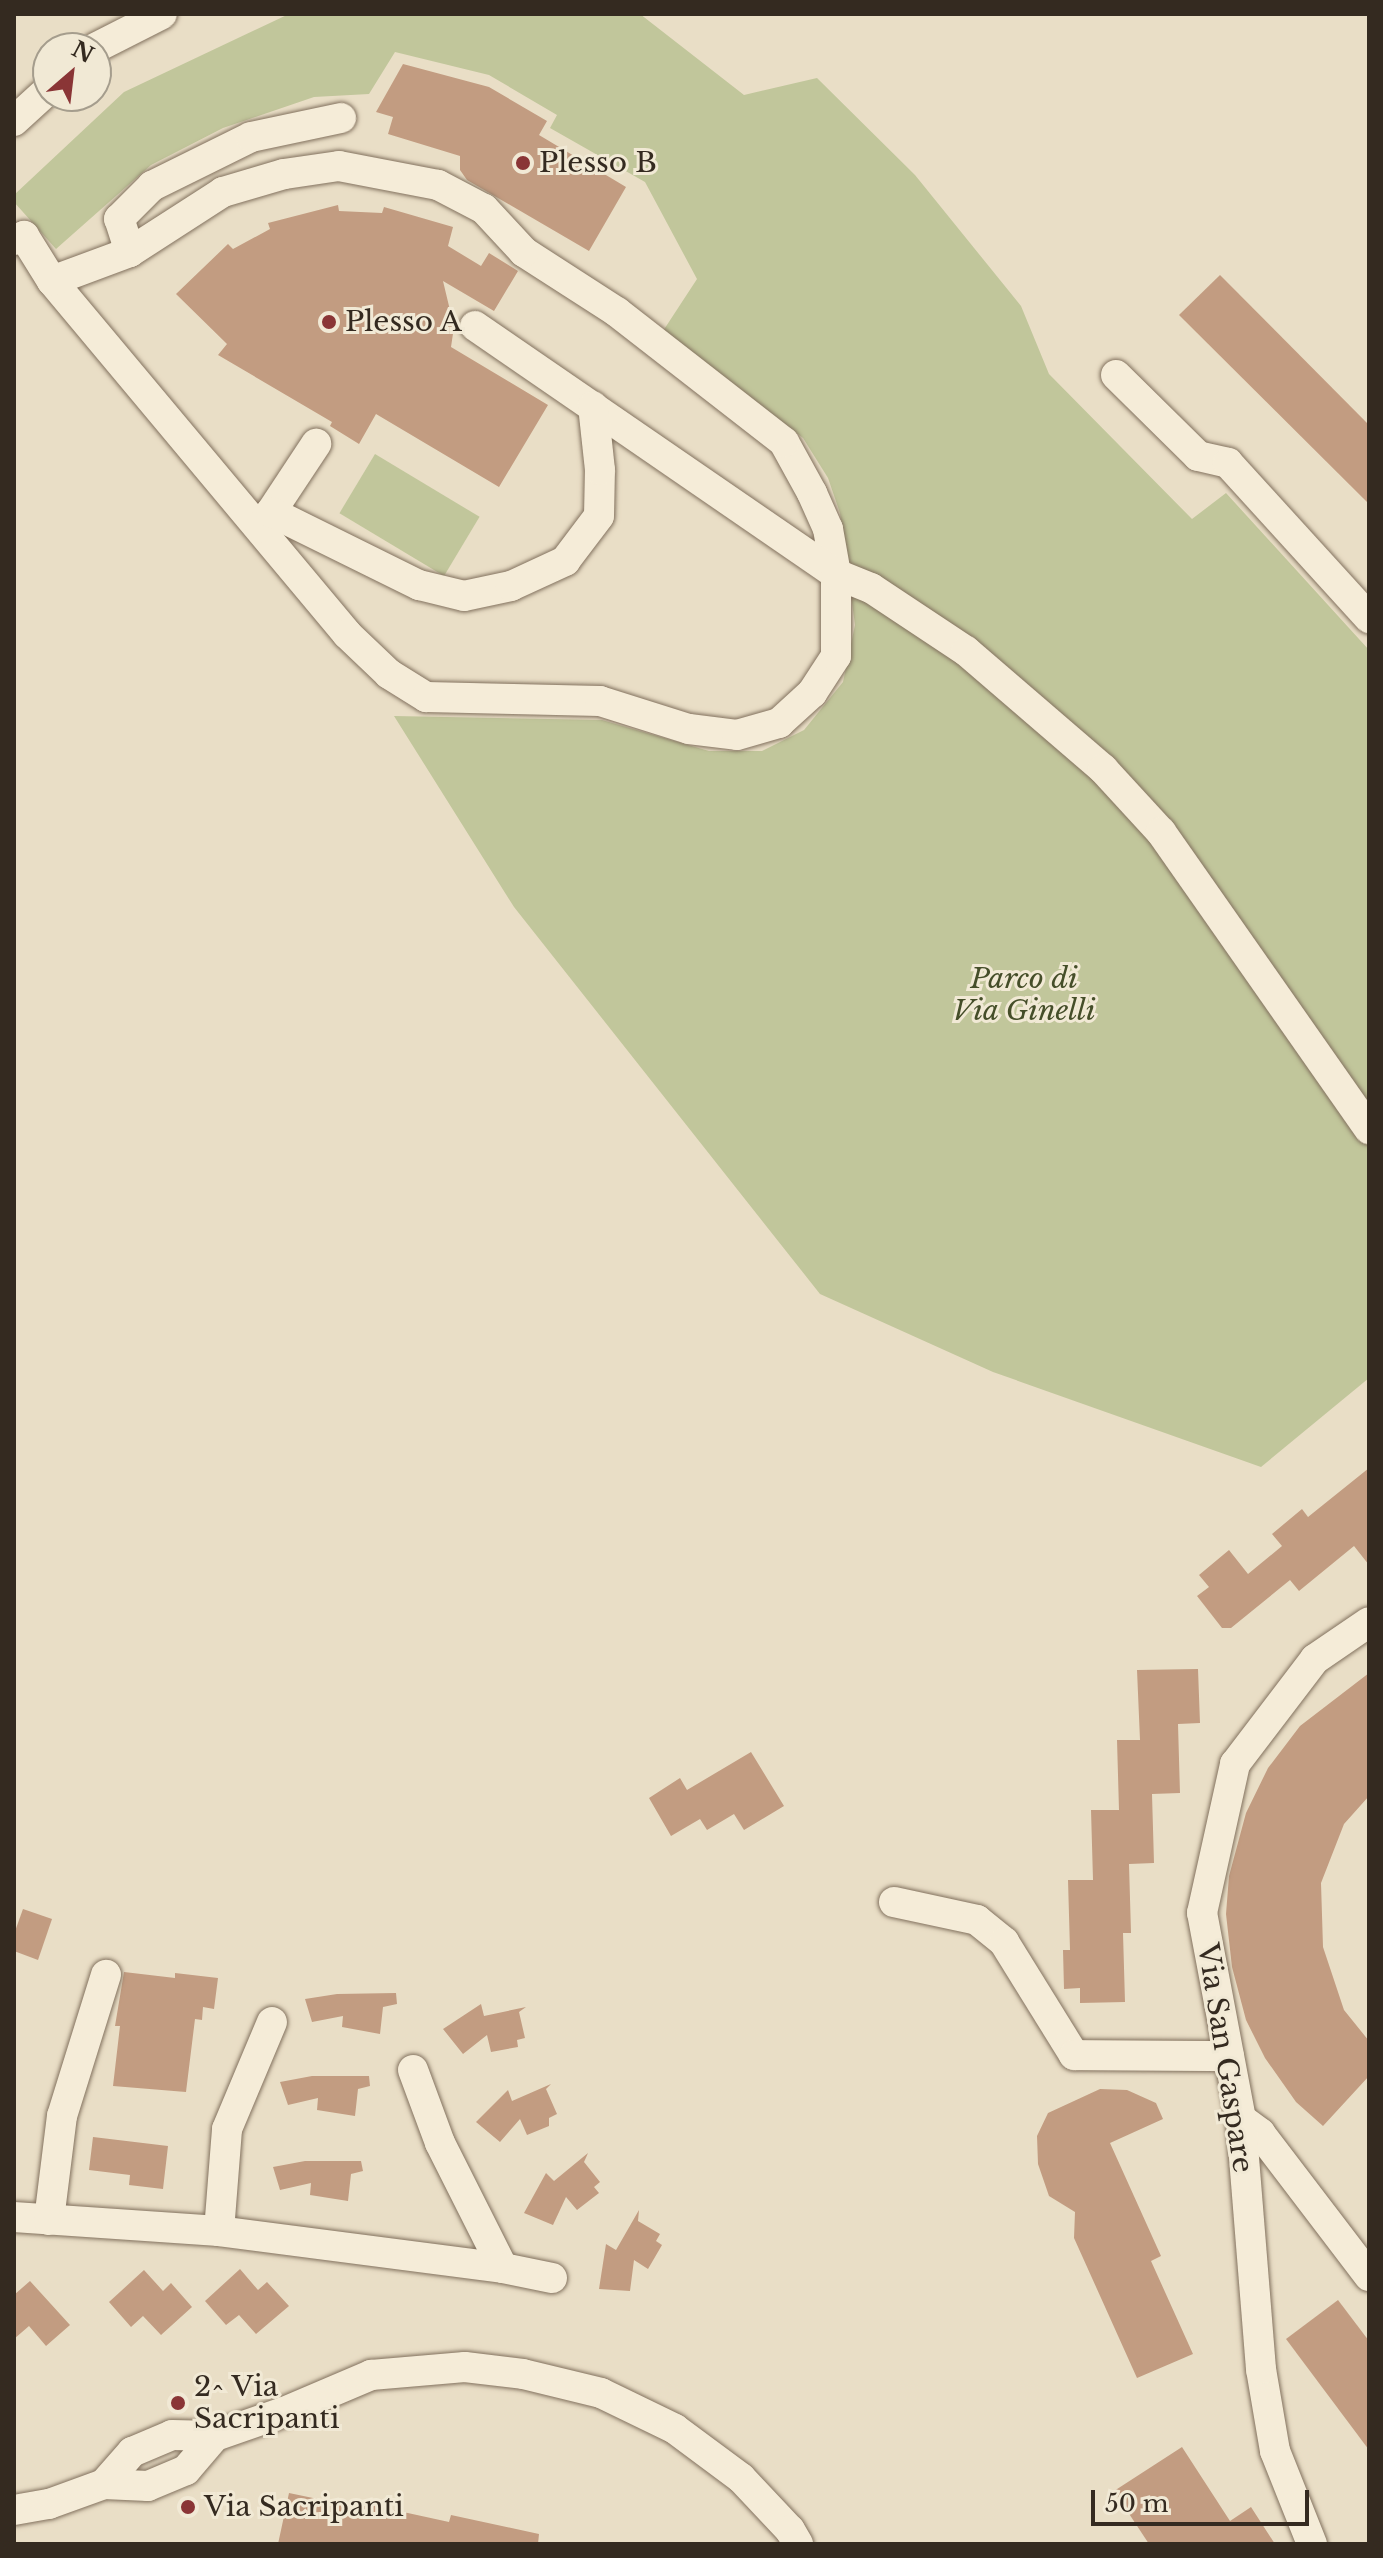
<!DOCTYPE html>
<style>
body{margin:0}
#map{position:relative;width:1383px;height:2558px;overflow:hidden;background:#e9dec6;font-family:"Libre Baskerville",serif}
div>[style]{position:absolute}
.green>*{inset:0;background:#c1c69b;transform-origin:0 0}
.building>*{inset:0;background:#c29c81}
.roads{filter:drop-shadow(0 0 2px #82715e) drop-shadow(0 0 2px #82715e)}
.minor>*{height:30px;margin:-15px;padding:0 15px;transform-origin:15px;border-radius:15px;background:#f5ecd8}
.dots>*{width:22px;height:22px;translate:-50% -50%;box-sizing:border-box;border:4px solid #f1e9d5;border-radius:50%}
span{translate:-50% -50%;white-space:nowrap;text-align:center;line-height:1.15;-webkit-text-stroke:6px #f1e9d5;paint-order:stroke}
.poi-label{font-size:28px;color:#342a20}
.left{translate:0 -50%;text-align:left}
.park-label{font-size:28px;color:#454e29;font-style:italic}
.street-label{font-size:28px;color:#342a20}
.frame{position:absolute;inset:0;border:16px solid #342a20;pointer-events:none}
.north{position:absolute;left:32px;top:32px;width:80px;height:80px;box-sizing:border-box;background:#f1e9d5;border:2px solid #a59d8d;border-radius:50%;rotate:28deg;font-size:22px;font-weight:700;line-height:32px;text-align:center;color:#342a20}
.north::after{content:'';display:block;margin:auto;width:28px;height:36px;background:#8a3536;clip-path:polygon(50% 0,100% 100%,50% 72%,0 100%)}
.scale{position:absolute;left:1091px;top:2490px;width:218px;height:36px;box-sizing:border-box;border:4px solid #342a20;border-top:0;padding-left:10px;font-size:24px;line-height:28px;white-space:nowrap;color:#342a20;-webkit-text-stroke:6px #f1e9d5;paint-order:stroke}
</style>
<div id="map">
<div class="green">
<div style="clip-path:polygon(289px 14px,640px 14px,744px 95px,817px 78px,915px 175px,1021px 306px,1049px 374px,1192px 519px,1226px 493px,1369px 650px,1369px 1378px,1261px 1467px,993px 1372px,820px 1294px,514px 907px,394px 716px,602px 720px,709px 751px,762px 751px,804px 730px,843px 682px,855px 625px,840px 513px,828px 478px,803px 438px,663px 331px,697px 279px,645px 182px,550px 128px,557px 115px,489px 75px,395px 52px,369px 94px,314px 97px,223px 128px,151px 165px,56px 249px,14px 202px,14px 195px,124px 92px)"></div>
<div style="left:375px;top:454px;width:122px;height:69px;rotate:31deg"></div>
</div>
<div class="building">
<div style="clip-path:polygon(403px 64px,489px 87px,547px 121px,539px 135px,626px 187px,589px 251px,467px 180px,460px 170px,460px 156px,388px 134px,393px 117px,376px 112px)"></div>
<div style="clip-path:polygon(338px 205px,339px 211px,382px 213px,384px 207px,453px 227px,448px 246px,481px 266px,489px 253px,518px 271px,494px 311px,443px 281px,454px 327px,451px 347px,548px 405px,499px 487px,376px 414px,359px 444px,330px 426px,332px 422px,218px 355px,227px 344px,176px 294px,228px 244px,233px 249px,270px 229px,268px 223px)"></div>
<div style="clip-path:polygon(1220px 275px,1369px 425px,1369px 504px,1179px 315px)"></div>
<div style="clip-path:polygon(1369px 1468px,1369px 1565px,1354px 1546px,1299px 1591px,1290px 1580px,1231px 1628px,1222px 1628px,1197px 1596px,1209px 1587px,1199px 1575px,1229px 1550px,1248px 1574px,1282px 1546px,1272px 1534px,1302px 1509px,1308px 1517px)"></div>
<div style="clip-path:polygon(1198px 1669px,1200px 1723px,1178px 1724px,1180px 1793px,1152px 1794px,1154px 1863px,1129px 1864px,1131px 1933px,1123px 1933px,1125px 2002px,1080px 2003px,1080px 1988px,1064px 1989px,1063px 1950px,1070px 1950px,1068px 1880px,1093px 1880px,1091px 1810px,1119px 1810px,1117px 1740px,1140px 1740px,1137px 1670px)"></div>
<div style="clip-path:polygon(1369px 1673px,1369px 1796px,1344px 1824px,1321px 1883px,1323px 1947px,1344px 2010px,1369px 2041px,1369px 2076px,1323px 2126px,1296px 2102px,1265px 2058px,1246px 2020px,1232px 1967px,1226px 1914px,1229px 1876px,1246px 1813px,1268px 1768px,1300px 1726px)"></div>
<div style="clip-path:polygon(751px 1752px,784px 1806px,744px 1830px,734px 1814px,707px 1830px,700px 1819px,671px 1836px,649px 1798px,680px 1778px,687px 1790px)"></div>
<div style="clip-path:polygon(23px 1909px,52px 1919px,38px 1960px,14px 1951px,14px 1934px)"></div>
<div style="clip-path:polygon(124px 1972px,175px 1978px,175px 1973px,218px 1978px,214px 2009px,203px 2007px,202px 2020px,195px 2019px,186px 2092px,113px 2086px,120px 2026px,115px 2026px)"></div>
<div style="clip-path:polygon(396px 1993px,397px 2004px,383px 2007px,380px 2034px,342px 2027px,343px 2016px,312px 2022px,305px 1999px,337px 1994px)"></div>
<div style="clip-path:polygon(481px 2004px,484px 2016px,526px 2007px,519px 2012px,525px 2038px,517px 2040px,518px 2047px,491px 2052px,487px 2035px,463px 2054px,443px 2029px)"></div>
<div style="clip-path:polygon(312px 2076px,369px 2076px,370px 2086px,358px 2089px,355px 2116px,317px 2110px,318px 2098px,288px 2105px,280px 2082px)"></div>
<div style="clip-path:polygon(551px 2084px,546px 2089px,557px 2114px,549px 2118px,549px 2126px,527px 2135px,520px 2119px,500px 2142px,476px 2122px,508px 2090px,512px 2101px)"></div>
<div style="clip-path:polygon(1100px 2089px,1127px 2090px,1156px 2103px,1163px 2119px,1110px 2143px,1161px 2256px,1151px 2261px,1193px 2354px,1137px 2378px,1074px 2238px,1075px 2212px,1049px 2196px,1038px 2164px,1037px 2136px,1048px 2113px)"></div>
<div style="clip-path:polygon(93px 2137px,168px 2146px,163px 2189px,129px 2185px,130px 2175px,89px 2170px)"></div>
<div style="clip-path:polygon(588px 2153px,584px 2162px,600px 2182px,594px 2187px,599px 2193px,577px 2210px,566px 2197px,553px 2225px,524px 2213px,546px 2173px,554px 2181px)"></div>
<div style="clip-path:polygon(305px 2161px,361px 2161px,363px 2171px,351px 2174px,348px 2201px,310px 2195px,311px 2183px,280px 2190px,273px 2167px)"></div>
<div style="clip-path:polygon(639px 2210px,638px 2221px,660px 2234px,656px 2241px,662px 2245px,648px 2269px,634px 2260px,630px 2291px,599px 2289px,606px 2244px,616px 2250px)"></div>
<div style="clip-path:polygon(240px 2269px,258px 2290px,267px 2282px,289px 2306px,256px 2334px,239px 2315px,226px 2325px,205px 2301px)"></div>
<div style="clip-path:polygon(144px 2270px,163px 2291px,171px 2283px,192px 2307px,161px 2335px,143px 2316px,131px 2327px,109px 2302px)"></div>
<div style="clip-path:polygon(30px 2281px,70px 2325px,46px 2346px,29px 2326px,14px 2339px,14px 2295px)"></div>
<div style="clip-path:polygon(1338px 2300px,1369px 2341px,1369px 2450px,1286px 2339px)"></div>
<div style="clip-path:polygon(1182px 2447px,1230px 2521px,1251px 2507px,1275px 2544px,1149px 2544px,1114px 2491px)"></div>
<div style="clip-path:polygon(289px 2493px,361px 2508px,362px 2503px,449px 2522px,451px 2515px,539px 2534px,538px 2544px,278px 2544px)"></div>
</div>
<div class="roads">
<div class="minor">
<div style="left:95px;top:48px;width:75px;rotate:-26.9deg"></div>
<div style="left:14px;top:121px;width:46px;rotate:-42.4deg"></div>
<div style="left:14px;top:240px;width:11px;rotate:-22deg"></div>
<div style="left:24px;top:236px;width:53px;rotate:58.1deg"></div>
<div style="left:52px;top:281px;width:460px;rotate:50.1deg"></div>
<div style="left:347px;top:634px;width:58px;rotate:43.6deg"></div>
<div style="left:389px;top:674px;width:44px;rotate:31.9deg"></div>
<div style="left:426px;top:697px;width:174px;rotate:1.3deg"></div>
<div style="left:600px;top:701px;width:93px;rotate:17.5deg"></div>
<div style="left:689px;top:729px;width:48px;rotate:7.1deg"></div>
<div style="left:737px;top:735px;width:44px;rotate:-15.9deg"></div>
<div style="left:779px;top:723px;width:45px;rotate:-42.3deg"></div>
<div style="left:812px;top:693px;width:44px;rotate:-57deg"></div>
<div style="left:836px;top:656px;width:82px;rotate:-90deg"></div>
<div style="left:836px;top:574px;width:46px;rotate:-100.1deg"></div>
<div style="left:828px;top:529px;width:39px;rotate:-114deg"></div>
<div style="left:812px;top:493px;width:58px;rotate:-118.8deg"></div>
<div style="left:784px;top:442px;width:212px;rotate:-142.1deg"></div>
<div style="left:617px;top:312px;width:111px;rotate:-147.2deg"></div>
<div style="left:524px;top:252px;width:59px;rotate:-132.9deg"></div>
<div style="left:484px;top:209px;width:52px;rotate:-152.4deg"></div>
<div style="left:438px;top:185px;width:101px;rotate:-169.1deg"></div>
<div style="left:339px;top:166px;width:56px;rotate:171.7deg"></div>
<div style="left:284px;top:174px;width:64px;rotate:163.6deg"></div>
<div style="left:223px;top:192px;width:111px;rotate:147.2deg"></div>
<div style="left:130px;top:252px;width:83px;rotate:159.6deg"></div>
<div style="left:130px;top:252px;width:35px;rotate:-108deg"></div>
<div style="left:119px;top:219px;width:47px;rotate:-45deg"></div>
<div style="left:152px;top:186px;width:110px;rotate:-26.3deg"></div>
<div style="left:251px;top:137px;width:92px;rotate:-11.9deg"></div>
<div style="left:475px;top:326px;width:438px;rotate:34.5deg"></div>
<div style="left:836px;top:574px;width:38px;rotate:22deg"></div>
<div style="left:871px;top:588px;width:114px;rotate:33.6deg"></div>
<div style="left:966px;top:651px;width:181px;rotate:40.7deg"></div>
<div style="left:1103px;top:769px;width:86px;rotate:47.4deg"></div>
<div style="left:1161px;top:832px;width:363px;rotate:55deg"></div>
<div style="left:1116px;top:375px;width:115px;rotate:44.6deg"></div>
<div style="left:1198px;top:456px;width:31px;rotate:13deg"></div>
<div style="left:1228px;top:463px;width:210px;rotate:47.7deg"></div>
<div style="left:271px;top:512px;width:82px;rotate:-56.5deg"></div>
<div style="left:260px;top:528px;width:19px;rotate:-55deg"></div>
<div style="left:271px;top:512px;width:165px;rotate:26.3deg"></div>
<div style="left:419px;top:585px;width:46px;rotate:13.7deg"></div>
<div style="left:464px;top:596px;width:48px;rotate:-12deg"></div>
<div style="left:511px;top:586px;width:60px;rotate:-24.8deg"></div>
<div style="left:565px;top:561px;width:56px;rotate:-52.9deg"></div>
<div style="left:599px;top:516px;width:46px;rotate:-88.8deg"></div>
<div style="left:600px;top:470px;width:64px;rotate:-96.2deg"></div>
<div style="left:894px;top:1902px;width:85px;rotate:12.2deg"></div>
<div style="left:977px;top:1920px;width:35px;rotate:39deg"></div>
<div style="left:1004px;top:1942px;width:133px;rotate:58.2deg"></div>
<div style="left:1074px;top:2055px;width:155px;rotate:0.4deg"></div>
<div style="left:413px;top:2070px;width:78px;rotate:69.7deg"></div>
<div style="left:440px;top:2143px;width:140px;rotate:63.3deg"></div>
<div style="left:1241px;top:2119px;width:24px;rotate:36deg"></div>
<div style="left:1260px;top:2133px;width:180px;rotate:52.7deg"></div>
<div style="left:14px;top:2217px;width:205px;rotate:3.9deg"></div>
<div style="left:219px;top:2231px;width:286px;rotate:7.4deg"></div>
<div style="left:503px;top:2268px;width:50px;rotate:11.5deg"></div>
<div style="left:49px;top:2220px;width:105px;rotate:-82.9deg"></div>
<div style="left:62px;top:2116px;width:148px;rotate:-72.7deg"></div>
<div style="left:219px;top:2231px;width:102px;rotate:-85.5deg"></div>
<div style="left:227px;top:2129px;width:116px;rotate:-67.2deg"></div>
<div style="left:104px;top:2484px;width:43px;rotate:-48.8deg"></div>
<div style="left:132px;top:2452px;width:43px;rotate:-23deg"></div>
<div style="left:172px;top:2435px;width:43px;rotate:1.3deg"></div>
<div style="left:215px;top:2436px;width:73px;rotate:-19.2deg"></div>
<div style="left:284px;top:2412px;width:95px;rotate:-23deg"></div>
<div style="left:371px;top:2375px;width:94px;rotate:-4.9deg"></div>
<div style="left:465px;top:2367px;width:58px;rotate:6.9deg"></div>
<div style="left:523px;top:2374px;width:80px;rotate:13.7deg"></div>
<div style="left:601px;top:2393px;width:82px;rotate:25.9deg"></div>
<div style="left:675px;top:2429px;width:82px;rotate:36.6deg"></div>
<div style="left:741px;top:2478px;width:71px;rotate:46.7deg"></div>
<div style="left:790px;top:2530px;width:16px;rotate:60deg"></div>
<div style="left:14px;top:2510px;width:36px;rotate:-10deg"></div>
<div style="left:49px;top:2504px;width:59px;rotate:-20deg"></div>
<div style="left:104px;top:2484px;width:44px;rotate:2.6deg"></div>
<div style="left:148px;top:2486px;width:41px;rotate:-22.8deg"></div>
<div style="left:186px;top:2470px;width:45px;rotate:-49.5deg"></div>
<div style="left:1312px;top:2544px;width:100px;rotate:-111.7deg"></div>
<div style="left:1275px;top:2451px;width:83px;rotate:-99.7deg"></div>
<div style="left:1261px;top:2369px;width:251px;rotate:-94.6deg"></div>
<div style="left:1241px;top:2119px;width:210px;rotate:-100.7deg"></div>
<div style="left:1202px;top:1913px;width:153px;rotate:-77.5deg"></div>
<div style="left:1235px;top:1764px;width:132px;rotate:-52.7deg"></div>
<div style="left:1315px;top:1659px;width:65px;rotate:-34.4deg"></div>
</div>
</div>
<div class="dots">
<div style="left:523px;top:163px;background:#8a3536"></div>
<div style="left:329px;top:322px;background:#8a3536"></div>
<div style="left:178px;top:2403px;background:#8a3536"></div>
<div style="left:188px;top:2507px;background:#8a3536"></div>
</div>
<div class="poi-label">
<span class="left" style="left:539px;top:163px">Plesso B</span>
<span class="left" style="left:345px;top:322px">Plesso A</span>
<span class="left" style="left:194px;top:2403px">2^ Via<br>Sacripanti</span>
<span class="left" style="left:204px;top:2507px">Via Sacripanti</span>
</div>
<div class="park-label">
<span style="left:1024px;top:995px">Parco di<br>Via Ginelli</span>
</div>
<div class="street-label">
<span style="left:1225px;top:2058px;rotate:81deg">Via San Gaspare</span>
</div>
<div class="frame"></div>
<div class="north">N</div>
<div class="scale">50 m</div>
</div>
